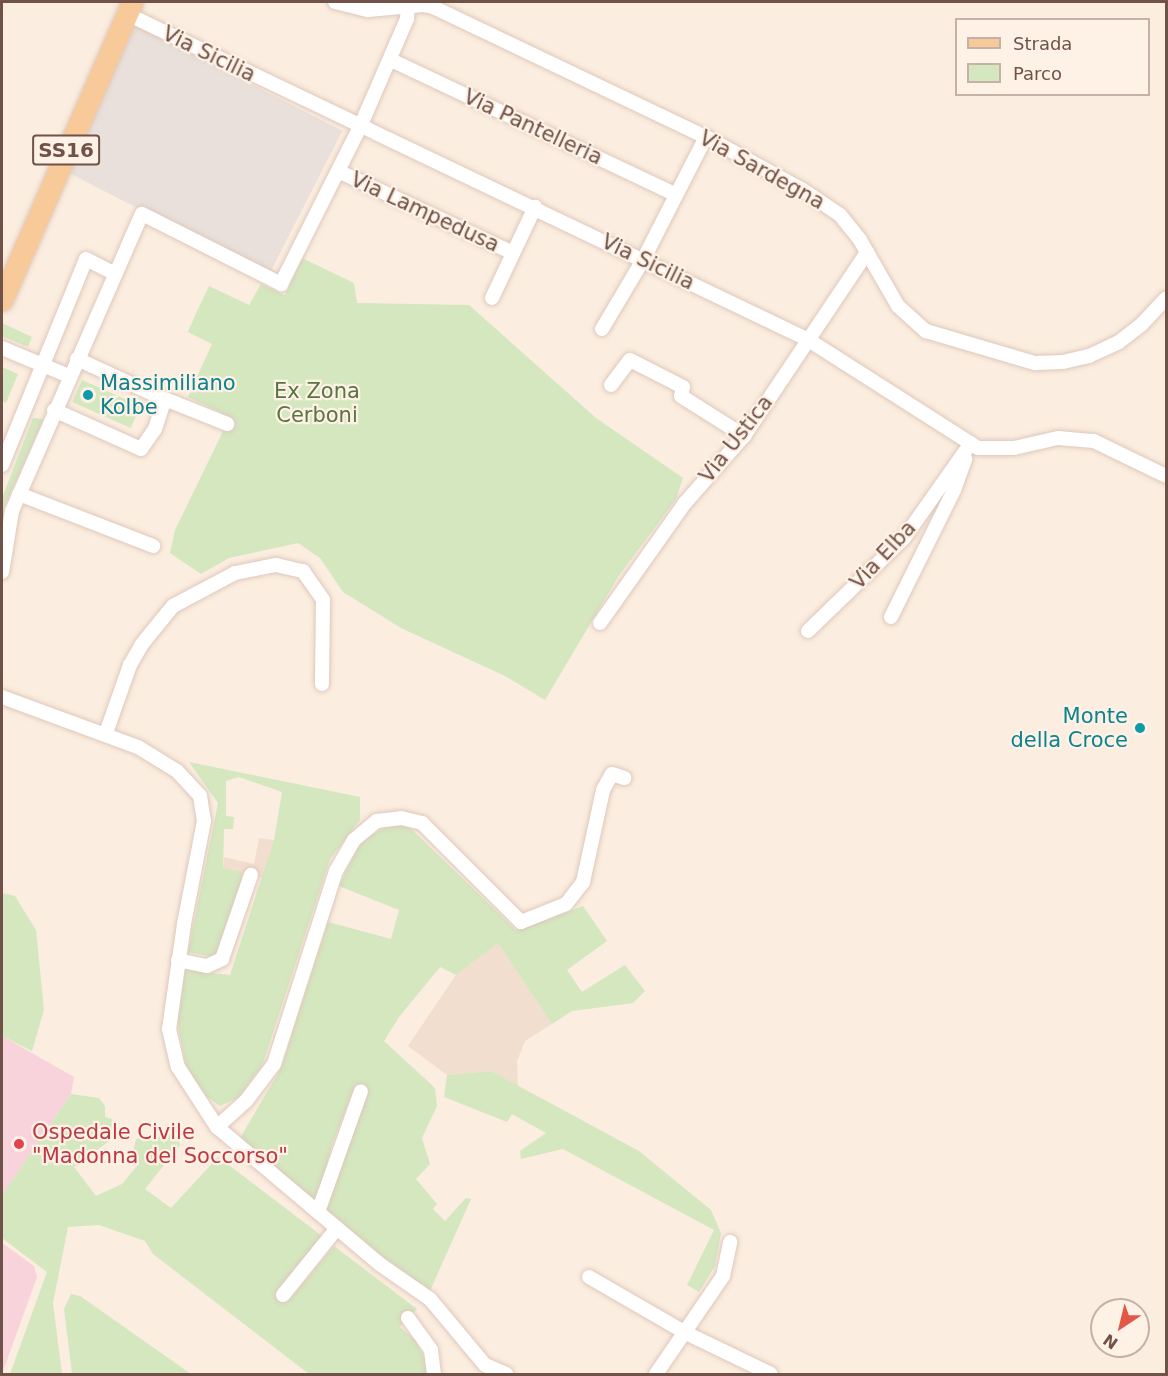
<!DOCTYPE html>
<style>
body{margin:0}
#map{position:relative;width:1168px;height:1376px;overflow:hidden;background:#fbeddf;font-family:"DejaVu Sans",sans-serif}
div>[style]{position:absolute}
.residential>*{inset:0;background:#f2dece}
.industrial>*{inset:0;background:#e9e0db;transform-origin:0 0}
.medical>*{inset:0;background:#f9d3dc}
.green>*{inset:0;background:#d4e7bf;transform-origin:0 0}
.roads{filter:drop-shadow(0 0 2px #dec8bc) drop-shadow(0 0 2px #dec8bc)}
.minor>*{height:14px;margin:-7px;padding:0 7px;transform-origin:7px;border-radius:7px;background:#fff}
.primary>*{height:21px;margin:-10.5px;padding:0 10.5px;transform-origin:10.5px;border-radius:10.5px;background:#f8c999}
.dots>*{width:16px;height:16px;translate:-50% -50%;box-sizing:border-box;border:3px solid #fef1e5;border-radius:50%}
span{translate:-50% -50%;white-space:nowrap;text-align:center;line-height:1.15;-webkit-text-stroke:4.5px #fef1e5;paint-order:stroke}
.shield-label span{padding:2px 4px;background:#fef1e5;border:2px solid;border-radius:4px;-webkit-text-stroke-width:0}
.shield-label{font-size:20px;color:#705248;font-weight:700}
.street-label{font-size:21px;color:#705248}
.culture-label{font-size:21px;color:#0d838f}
.left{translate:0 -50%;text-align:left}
.right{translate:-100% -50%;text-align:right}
.park-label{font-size:21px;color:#577641}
.health-label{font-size:21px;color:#be3a42}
.frame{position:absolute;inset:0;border:3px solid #705248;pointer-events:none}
.legend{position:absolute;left:955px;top:18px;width:195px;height:78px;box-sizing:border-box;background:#fef1e5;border:2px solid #c5b1a6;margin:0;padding:8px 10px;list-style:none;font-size:18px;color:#705248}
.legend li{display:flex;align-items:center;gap:12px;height:30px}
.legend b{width:30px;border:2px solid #c5b1a6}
.north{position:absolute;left:1090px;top:1298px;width:60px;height:60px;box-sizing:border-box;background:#fef1e5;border:2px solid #c5b1a6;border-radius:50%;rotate:215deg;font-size:16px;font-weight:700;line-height:24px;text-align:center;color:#705248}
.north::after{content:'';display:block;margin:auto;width:21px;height:27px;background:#e25747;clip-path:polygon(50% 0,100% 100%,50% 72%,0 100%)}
</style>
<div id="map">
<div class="residential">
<div style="clip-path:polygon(259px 838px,274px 840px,262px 878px,223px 869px,224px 857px,254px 864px)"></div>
<div style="clip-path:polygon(498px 943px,552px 1024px,525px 1041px,517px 1061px,518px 1086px,491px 1071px,447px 1075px,408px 1046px,456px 975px)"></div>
</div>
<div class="industrial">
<div style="left:133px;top:24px;width:235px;height:162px;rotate:27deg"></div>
</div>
<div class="medical">
<div style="clip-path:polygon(2px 1036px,74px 1077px,71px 1094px,2px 1195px)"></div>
<div style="clip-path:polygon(2px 1243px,34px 1266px,37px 1277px,2px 1374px)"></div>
</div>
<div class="green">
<div style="clip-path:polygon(302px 258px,354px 283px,357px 303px,469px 305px,596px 418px,683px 478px,676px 499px,618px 577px,545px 700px,505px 676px,401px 628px,343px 592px,320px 558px,298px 543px,229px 558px,201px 574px,170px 553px,175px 530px,230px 417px,188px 397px,212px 344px,188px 332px,197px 311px,209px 286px,249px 305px,261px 284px,285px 295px)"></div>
<div style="clip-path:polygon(2px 323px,32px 337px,28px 347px,2px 336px)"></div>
<div style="clip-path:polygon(2px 367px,18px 374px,6px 403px,2px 401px)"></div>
<div style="left:82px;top:380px;width:64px;height:24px;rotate:24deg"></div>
<div style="clip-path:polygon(33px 418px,44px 419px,4px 507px,2px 535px,2px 498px)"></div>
<div style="clip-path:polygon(189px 762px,360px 797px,360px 820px,330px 859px,262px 1066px,239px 1097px,220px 1106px,203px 1094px,186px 1065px,177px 1021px,185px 970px,230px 975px,274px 840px,282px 792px,239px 777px,226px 781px,226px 816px,234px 817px,233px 829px,224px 829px,223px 868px,243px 873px,225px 945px,214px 957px,188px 952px,218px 803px)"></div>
<div style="clip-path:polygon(405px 823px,516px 930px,583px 906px,607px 941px,567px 970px,582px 992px,625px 965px,645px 991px,633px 1003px,572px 1011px,552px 1024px,498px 943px,456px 975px,440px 967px,399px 1017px,384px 1041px,435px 1088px,437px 1106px,422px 1138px,430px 1164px,416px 1179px,437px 1204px,433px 1209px,445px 1221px,466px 1198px,471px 1199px,429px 1293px,320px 1215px,366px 1092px,354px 1089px,332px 1145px,315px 1210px,236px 1145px,281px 1068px,328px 922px,391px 939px,399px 910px,339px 886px,360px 842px,385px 827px)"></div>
<div style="clip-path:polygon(2px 893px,15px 896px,36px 930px,44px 1010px,32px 1051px,2px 1036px)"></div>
<div style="clip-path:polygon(491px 1071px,639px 1151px,711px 1210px,721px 1233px,715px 1266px,699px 1292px,687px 1285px,714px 1230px,563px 1149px,521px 1159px,520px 1151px,546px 1133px,512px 1114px,507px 1122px,444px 1097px,447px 1075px)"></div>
<div style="clip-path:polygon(71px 1094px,99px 1098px,105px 1106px,105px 1117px,112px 1119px,116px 1136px,74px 1167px,96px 1196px,122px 1184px,137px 1166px,132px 1157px,136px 1139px,176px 1134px,180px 1145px,145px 1189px,171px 1208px,218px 1157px,322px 1236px,278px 1291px,289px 1300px,334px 1246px,417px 1309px,400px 1327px,416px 1341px,428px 1367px,427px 1374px,309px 1374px,153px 1254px,145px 1241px,99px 1225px,68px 1227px,53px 1303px,62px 1374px,10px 1374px,47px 1272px,2px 1238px,2px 1195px)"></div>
<div style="clip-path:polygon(71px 1294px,80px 1296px,191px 1374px,72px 1374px,64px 1309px)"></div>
</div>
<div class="roads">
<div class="minor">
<div style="left:335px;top:2px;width:34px;rotate:14deg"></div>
<div style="left:368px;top:10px;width:55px;rotate:-5.2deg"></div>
<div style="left:423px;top:5px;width:10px;rotate:11deg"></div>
<div style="left:433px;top:7px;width:302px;rotate:25.5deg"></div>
<div style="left:706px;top:137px;width:111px;rotate:28.7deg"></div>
<div style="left:803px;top:190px;width:45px;rotate:34deg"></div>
<div style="left:840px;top:215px;width:32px;rotate:51deg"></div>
<div style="left:860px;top:240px;width:76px;rotate:60.1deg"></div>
<div style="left:898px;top:306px;width:38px;rotate:42deg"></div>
<div style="left:926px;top:331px;width:114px;rotate:16.4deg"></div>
<div style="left:1035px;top:363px;width:28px;rotate:-2deg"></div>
<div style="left:1063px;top:362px;width:27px;rotate:-13deg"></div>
<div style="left:1089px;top:356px;width:33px;rotate:-25deg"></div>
<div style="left:1119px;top:342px;width:29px;rotate:-38deg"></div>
<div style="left:1142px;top:324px;width:35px;rotate:-47deg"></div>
<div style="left:127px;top:14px;width:754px;rotate:25.55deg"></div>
<div style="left:807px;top:339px;width:203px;rotate:32.5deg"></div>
<div style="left:978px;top:448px;width:36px"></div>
<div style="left:1014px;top:448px;width:45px;rotate:-12.8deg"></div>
<div style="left:1058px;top:438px;width:36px;rotate:5deg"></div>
<div style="left:1094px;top:441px;width:80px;rotate:25.9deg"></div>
<div style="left:391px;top:60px;width:315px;rotate:25.3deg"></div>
<div style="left:338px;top:171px;width:193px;rotate:25.1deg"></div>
<div style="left:492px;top:298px;width:101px;rotate:-64.7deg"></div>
<div style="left:602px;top:329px;width:80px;rotate:-59.3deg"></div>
<div style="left:643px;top:260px;width:138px;rotate:-62.9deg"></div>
<div style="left:2px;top:348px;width:73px;rotate:22.7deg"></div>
<div style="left:611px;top:385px;width:31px;rotate:-53deg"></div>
<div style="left:630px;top:360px;width:59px;rotate:27deg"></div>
<div style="left:683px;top:387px;width:9px;rotate:103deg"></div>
<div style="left:681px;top:396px;width:75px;rotate:32.4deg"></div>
<div style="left:155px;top:395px;width:78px;rotate:21.9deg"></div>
<div style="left:54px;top:410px;width:95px;rotate:24.1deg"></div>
<div style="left:141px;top:449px;width:24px;rotate:-55deg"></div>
<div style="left:155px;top:429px;width:25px;rotate:-72deg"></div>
<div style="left:163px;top:405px;width:13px;rotate:-129deg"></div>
<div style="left:155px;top:395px;width:86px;rotate:-155.2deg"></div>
<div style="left:2px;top:465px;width:222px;rotate:-67.8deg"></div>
<div style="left:86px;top:259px;width:30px;rotate:27deg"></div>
<div style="left:19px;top:494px;width:144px;rotate:21.2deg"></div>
<div style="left:2px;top:572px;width:62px;rotate:-80.7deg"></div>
<div style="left:12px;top:511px;width:324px;rotate:-66.4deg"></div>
<div style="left:142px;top:214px;width:156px;rotate:26.7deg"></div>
<div style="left:281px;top:284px;width:176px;rotate:-63.3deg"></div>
<div style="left:360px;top:127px;width:118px;rotate:-66.5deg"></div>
<div style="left:407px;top:19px;width:13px;rotate:-86deg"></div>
<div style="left:891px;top:617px;width:142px;rotate:-63.6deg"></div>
<div style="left:954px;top:490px;width:33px;rotate:-70deg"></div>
<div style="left:600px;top:623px;width:147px;rotate:-54.7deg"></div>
<div style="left:685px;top:503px;width:89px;rotate:-48.6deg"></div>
<div style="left:744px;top:436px;width:221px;rotate:-56.2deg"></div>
<div style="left:808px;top:631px;width:134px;rotate:-44.1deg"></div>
<div style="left:904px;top:538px;width:116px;rotate:-54.8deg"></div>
<div style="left:2px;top:697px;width:145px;rotate:20.2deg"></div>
<div style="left:138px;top:747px;width:46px;rotate:31.6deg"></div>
<div style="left:177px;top:771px;width:34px;rotate:47deg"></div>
<div style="left:200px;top:796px;width:25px;rotate:81deg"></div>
<div style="left:204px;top:821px;width:105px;rotate:101deg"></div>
<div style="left:184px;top:924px;width:106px;rotate:98.1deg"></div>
<div style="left:169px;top:1029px;width:39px;rotate:77deg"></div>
<div style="left:178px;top:1067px;width:72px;rotate:57deg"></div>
<div style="left:217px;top:1127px;width:39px;rotate:-42deg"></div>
<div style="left:246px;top:1101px;width:46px;rotate:-52.9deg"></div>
<div style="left:274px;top:1064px;width:203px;rotate:-72.2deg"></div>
<div style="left:336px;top:871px;width:36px;rotate:-60deg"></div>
<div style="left:354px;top:840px;width:30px;rotate:-40deg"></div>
<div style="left:377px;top:821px;width:24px;rotate:-7deg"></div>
<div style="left:401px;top:818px;width:22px;rotate:13deg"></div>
<div style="left:422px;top:823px;width:140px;rotate:45deg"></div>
<div style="left:521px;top:922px;width:48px;rotate:-21.8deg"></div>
<div style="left:566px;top:904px;width:28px;rotate:-52deg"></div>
<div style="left:583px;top:882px;width:94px;rotate:-77.7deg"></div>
<div style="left:603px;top:790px;width:18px;rotate:-61deg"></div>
<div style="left:612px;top:774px;width:13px;rotate:18deg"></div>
<div style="left:106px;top:733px;width:72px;rotate:-70.6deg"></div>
<div style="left:130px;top:665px;width:24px;rotate:-60deg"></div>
<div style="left:142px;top:644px;width:49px;rotate:-50.8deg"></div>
<div style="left:173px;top:606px;width:70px;rotate:-28deg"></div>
<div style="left:235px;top:573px;width:42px;rotate:-11deg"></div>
<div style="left:276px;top:565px;width:28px;rotate:13deg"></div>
<div style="left:303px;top:571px;width:35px;rotate:55deg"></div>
<div style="left:323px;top:600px;width:84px;rotate:90.7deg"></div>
<div style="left:178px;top:960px;width:30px;rotate:12deg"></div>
<div style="left:207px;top:966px;width:17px;rotate:-25deg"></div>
<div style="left:222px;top:959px;width:89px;rotate:-71deg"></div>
<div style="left:217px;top:1127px;width:214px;rotate:40.1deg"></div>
<div style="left:381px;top:1265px;width:60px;rotate:34.8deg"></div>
<div style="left:430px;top:1299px;width:86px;rotate:50.2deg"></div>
<div style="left:485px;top:1365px;width:23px;rotate:23deg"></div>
<div style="left:318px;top:1212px;width:128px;rotate:-70.4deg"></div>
<div style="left:589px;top:1277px;width:112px;rotate:30deg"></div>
<div style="left:686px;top:1333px;width:94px;rotate:25.8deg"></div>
<div style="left:283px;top:1295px;width:86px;rotate:-51.1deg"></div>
<div style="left:408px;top:1318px;width:39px;rotate:54deg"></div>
<div style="left:431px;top:1350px;width:24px;rotate:83deg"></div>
<div style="left:656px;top:1374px;width:119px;rotate:-55.6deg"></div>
<div style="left:723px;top:1276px;width:35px;rotate:-78deg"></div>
</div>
<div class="primary">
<div style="left:2px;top:300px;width:325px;rotate:-66.4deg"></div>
</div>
</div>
<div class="dots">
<div style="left:88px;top:395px;background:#0f9aa8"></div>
<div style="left:1140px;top:728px;background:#0f9aa8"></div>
<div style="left:19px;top:1144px;background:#e0444e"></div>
</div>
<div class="shield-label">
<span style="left:66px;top:150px">SS16</span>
</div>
<div class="street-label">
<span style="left:209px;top:54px;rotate:26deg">Via Sicilia</span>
<span style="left:533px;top:127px;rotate:25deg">Via Pantelleria</span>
<span style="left:762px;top:170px;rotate:29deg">Via Sardegna</span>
<span style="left:425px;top:212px;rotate:25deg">Via Lampedusa</span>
<span style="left:648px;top:262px;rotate:26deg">Via Sicilia</span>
<span style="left:736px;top:439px;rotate:-52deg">Via Ustica</span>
<span style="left:883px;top:555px;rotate:-47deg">Via Elba</span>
</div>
<div class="culture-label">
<span class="left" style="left:100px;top:395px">Massimiliano<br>Kolbe</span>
<span class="right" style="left:1128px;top:728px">Monte<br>della Croce</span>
</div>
<div class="park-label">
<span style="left:317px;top:403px">Ex Zona<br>Cerboni</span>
</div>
<div class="health-label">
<span class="left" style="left:32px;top:1144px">Ospedale Civile<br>"Madonna del Soccorso"</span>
</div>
<div class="frame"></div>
<ul class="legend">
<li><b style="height:8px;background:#f8c999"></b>Strada</li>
<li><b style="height:16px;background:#d4e7bf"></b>Parco</li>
</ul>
<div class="north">N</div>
</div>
